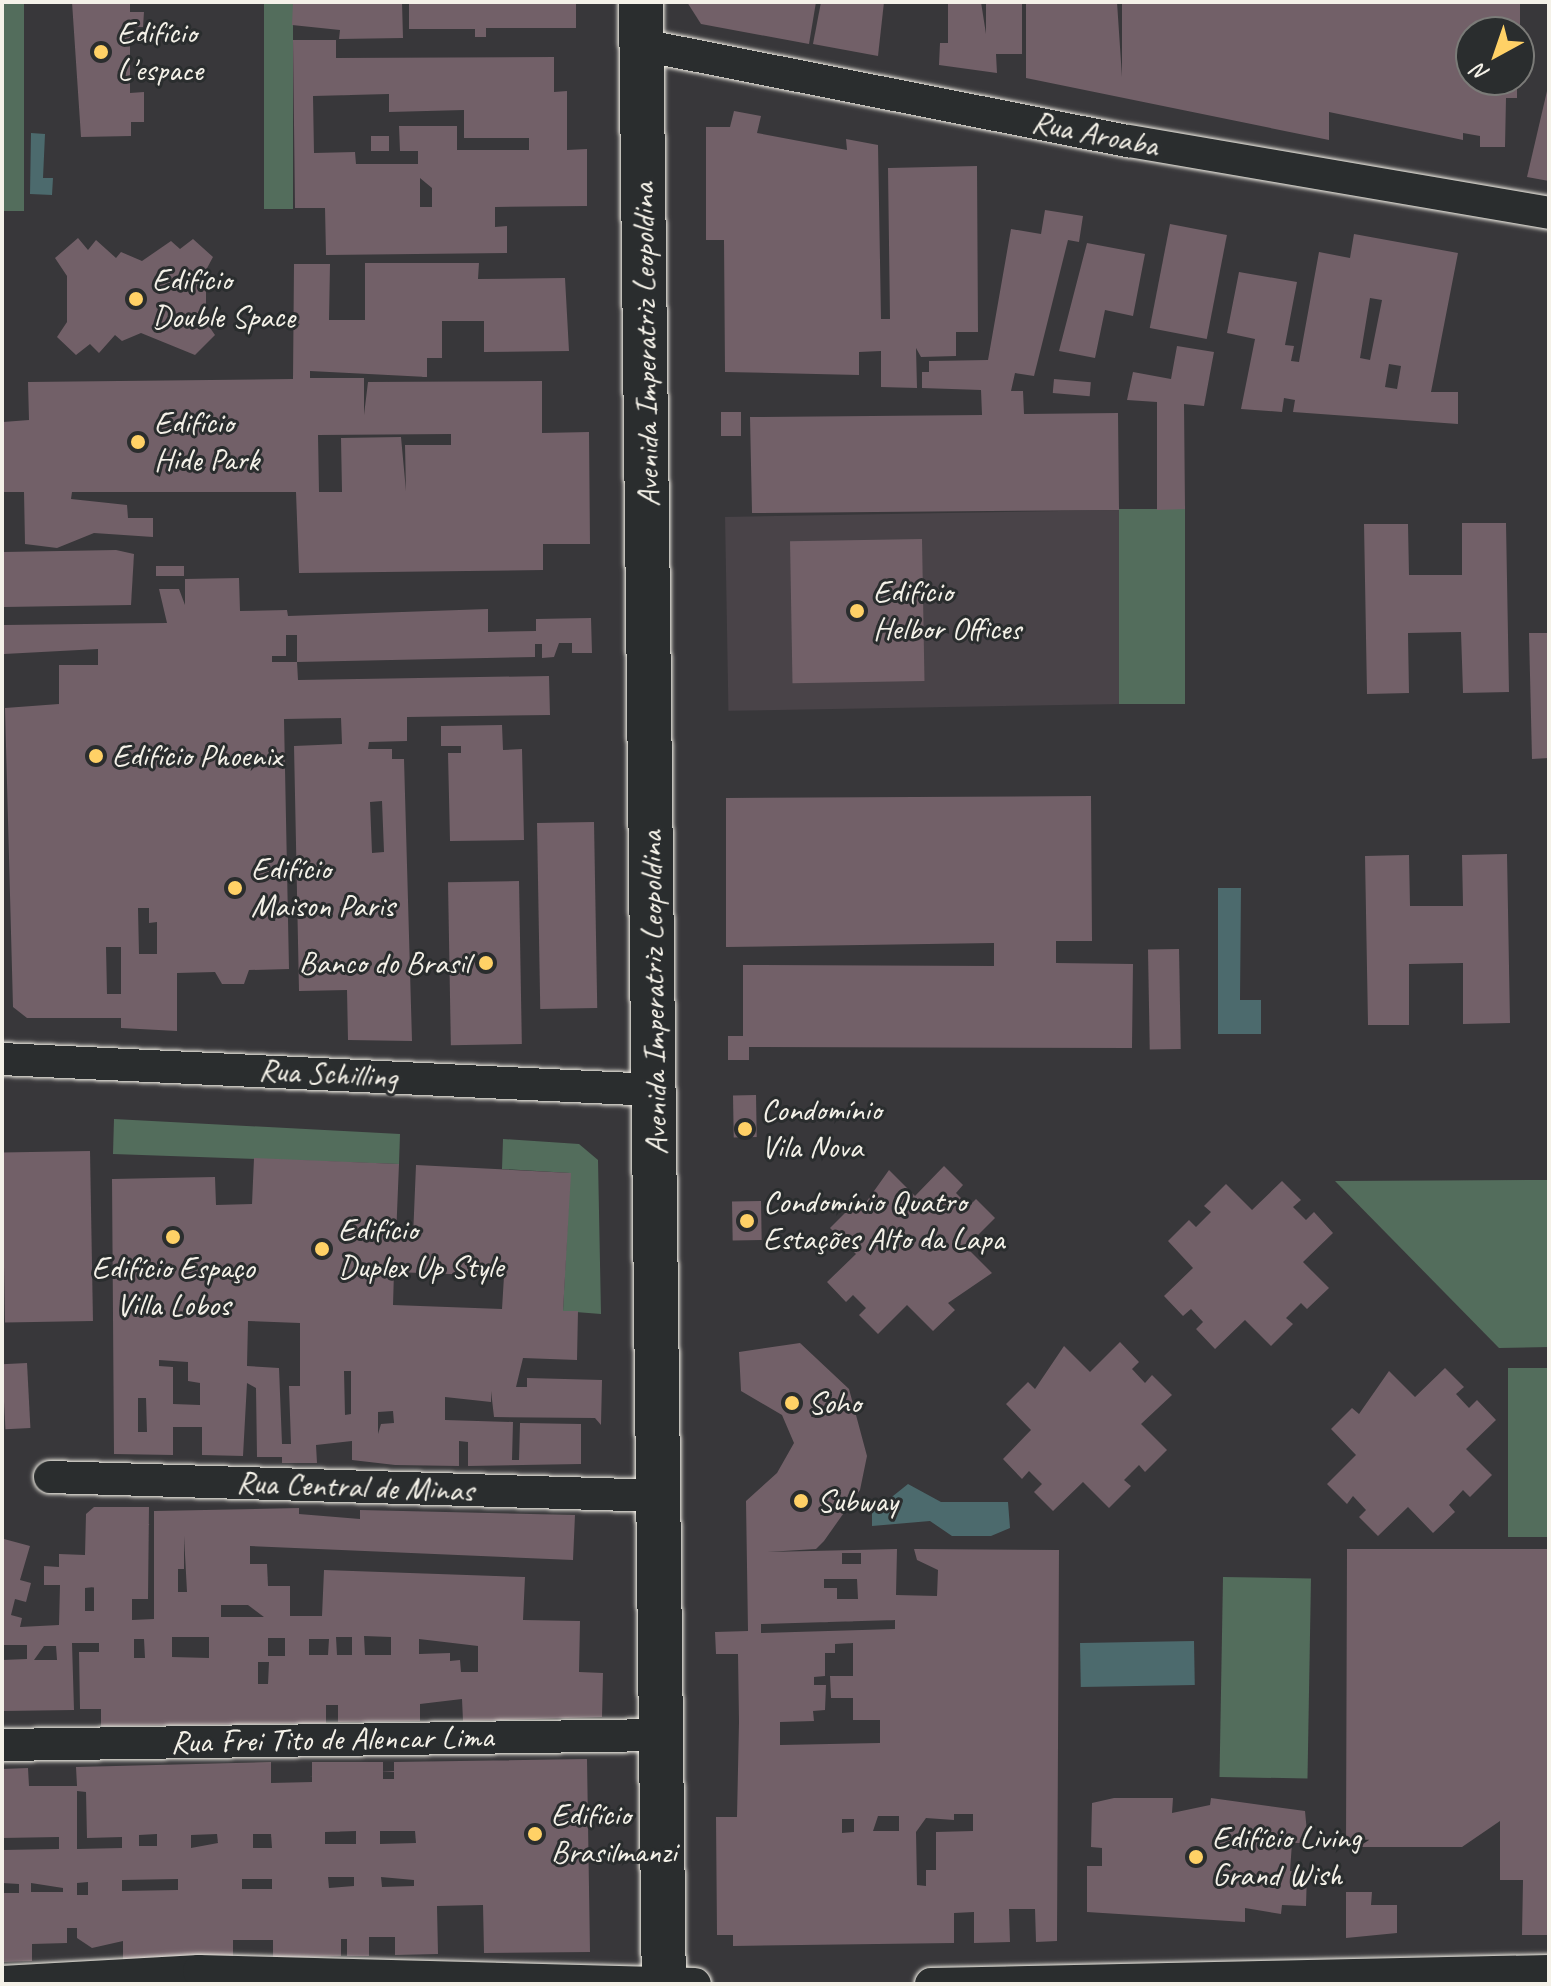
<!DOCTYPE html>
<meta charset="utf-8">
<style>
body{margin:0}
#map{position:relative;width:1551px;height:1986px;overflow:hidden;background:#38373a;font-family:Caveat,sans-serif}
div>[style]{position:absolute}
.built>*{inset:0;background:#494348;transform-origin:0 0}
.green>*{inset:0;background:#536d5c;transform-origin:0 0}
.water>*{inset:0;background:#4c6a6d;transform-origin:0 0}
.building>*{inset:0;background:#726068;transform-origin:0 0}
.roads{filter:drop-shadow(0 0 2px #f4f1e8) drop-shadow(0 0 2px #f4f1e8)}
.street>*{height:32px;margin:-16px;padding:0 16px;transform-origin:16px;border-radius:16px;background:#2a2d2e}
.secondary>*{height:44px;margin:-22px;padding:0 22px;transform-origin:22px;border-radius:22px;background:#2a2d2e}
.dots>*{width:22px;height:22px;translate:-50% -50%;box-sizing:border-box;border:4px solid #2a2d2e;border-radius:50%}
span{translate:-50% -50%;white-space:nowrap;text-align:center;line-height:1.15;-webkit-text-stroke:6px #2a2d2e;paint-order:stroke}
.poi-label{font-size:32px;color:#f4f1e8}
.left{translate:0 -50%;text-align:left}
.right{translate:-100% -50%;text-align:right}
.street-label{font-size:32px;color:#f4f1e8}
.frame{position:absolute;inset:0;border:4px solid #f4f1e8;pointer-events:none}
.north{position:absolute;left:1455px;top:16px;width:80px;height:80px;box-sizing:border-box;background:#2a2d2e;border:2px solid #7b7b78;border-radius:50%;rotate:220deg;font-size:22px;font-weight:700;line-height:32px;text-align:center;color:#f4f1e8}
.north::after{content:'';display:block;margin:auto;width:28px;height:36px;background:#ffd166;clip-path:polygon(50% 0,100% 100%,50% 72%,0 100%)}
</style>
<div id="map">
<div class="built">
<div style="left:1119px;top:510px;width:194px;height:394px;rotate:89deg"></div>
</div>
<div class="green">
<div style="left:2px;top:2px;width:22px;height:209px"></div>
<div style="left:264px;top:2px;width:29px;height:207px"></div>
<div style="left:1185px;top:509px;width:195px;height:66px;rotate:90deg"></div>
<div style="clip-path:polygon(114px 1119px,400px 1134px,399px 1164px,113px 1154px)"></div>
<div style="clip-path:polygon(503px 1139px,579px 1144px,598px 1160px,601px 1314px,563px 1311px,570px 1173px,502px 1169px)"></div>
<div style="clip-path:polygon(1549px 1180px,1549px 1347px,1499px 1348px,1335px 1181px)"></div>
<div style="left:1508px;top:1368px;width:41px;height:169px"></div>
<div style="left:1223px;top:1577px;width:88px;height:200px;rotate:1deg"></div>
</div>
<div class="water">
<div style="clip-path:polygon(31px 133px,45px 134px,43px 178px,53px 178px,52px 195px,30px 194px)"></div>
<div style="clip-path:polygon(1218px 888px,1241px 888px,1240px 1000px,1261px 1000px,1261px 1034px,1218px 1034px)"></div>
<div style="clip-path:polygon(908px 1484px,941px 1502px,1008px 1502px,1010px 1528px,991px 1536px,952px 1536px,930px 1521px,872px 1526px,872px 1501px,888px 1500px)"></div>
<div style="left:1194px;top:1641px;width:44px;height:114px;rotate:89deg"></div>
</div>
<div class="building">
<div style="clip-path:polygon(72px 2px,130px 2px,130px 12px,144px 12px,143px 27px,130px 27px,130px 93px,144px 92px,144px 122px,131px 122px,131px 136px,81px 137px)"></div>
<div style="clip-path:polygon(293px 2px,402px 2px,403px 38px,339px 39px,340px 30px,292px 25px)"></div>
<div style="clip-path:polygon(409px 2px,576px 2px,576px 28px,486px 28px,486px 37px,475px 37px,475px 29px,409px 29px)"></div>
<div style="clip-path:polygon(687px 2px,816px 2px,809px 44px,701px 24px)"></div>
<div style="clip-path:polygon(821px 2px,884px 2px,878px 56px,813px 44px)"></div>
<div style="clip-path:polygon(948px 2px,981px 2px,986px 34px,986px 2px,1022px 2px,1022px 54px,996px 54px,997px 73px,939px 65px,940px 43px,948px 43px)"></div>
<div style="clip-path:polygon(1026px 2px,1117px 2px,1122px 77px,1122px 2px,1520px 2px,1520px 32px,1471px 32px,1471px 80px,1517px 80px,1517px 98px,1506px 98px,1505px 147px,1480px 147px,1480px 136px,1463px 133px,1463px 140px,1329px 112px,1329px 140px,1026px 78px)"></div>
<div style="clip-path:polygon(evenodd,293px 40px,336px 40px,336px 58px,554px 57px,554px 92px,567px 91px,567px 150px,587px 149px,587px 206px,495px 207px,495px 227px,507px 226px,507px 253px,326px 255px,325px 208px,295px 208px,293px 40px,389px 94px,389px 112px,464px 110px,464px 138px,529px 138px,529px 150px,457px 150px,457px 126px,399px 126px,400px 151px,418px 151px,418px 164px,356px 164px,355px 152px,314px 153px,313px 96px,389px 94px,293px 40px,420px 178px,432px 188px,432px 207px,420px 207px,420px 178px)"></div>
<div style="clip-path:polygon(1547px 91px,1549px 91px,1549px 181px,1527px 177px)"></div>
<div style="clip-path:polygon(734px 111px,761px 116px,757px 133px,847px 150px,846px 139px,878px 145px,881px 319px,890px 319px,888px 168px,977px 166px,978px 332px,956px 332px,956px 356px,921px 357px,916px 348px,917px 388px,881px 387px,881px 351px,859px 352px,859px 375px,725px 372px,724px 240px,706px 240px,706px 127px,730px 127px)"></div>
<div style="left:389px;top:136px;width:15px;height:18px;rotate:90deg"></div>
<div style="clip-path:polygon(1045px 210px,1083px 216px,1079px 242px,1068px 240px,1034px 376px,1015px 373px,1011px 391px,1023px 391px,1024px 414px,1118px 413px,1119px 510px,752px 513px,750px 417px,982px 415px,981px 390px,922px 388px,922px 372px,929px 372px,929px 361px,988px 360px,1011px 229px,1041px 234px)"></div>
<div style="left:1170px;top:224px;width:58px;height:106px;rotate:11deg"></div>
<div style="clip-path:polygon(evenodd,1354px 234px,1458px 253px,1431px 392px,1458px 392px,1458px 424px,1293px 412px,1295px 400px,1284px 398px,1282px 412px,1241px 409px,1255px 339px,1227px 333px,1239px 272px,1297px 282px,1285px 345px,1294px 346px,1291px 361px,1299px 362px,1319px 252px,1350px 258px,1354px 234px,1370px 298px,1382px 300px,1370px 360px,1360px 358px,1370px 298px,1354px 234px,1389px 364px,1401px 366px,1397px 389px,1385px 387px,1389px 364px)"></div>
<div style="clip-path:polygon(78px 238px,88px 250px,96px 240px,116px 258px,121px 252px,142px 261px,171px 241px,180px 249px,193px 239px,213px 257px,206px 270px,206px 322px,215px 335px,195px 355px,141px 333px,122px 341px,115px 335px,99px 353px,90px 344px,76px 355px,57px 337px,67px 322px,67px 276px,55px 258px)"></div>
<div style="clip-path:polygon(1087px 243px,1145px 254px,1133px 316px,1105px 310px,1095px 358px,1059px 351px)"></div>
<div style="clip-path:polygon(evenodd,365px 263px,479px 263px,478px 279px,565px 278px,569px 351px,484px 352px,484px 321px,442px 321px,442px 358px,427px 358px,427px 377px,310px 371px,310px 378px,364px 378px,364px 415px,368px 382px,542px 381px,542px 433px,589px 432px,590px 544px,543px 544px,543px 570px,299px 573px,296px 492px,72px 492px,71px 499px,127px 505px,128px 518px,153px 518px,153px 537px,94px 533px,57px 548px,25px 544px,24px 492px,3px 492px,3px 422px,29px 420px,28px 382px,293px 379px,294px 264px,330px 264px,329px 320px,365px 320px,365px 263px,451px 434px,451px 445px,405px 445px,406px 491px,401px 437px,341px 438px,342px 492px,319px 492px,318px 435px,451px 434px)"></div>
<div style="clip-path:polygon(1177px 346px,1214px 352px,1204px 406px,1184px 404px,1185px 509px,1157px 510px,1157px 402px,1127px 400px,1133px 372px,1171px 379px)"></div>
<div style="left:1054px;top:379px;width:37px;height:14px;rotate:5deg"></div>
<div style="left:721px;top:412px;width:20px;height:24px"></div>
<div style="clip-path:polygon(1462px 523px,1506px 523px,1509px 692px,1463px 693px,1461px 632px,1408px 633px,1409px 693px,1367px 694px,1364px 524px,1408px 524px,1409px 575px,1462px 575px)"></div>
<div style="left:922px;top:539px;width:142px;height:132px;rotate:89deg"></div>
<div style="clip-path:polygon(116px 550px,134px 554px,131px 605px,4px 607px,4px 552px)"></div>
<div style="left:156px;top:566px;width:28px;height:10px"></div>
<div style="clip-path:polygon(evenodd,239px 578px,240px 611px,287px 610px,288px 616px,488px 609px,488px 632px,536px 631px,536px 619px,591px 618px,592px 653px,572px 653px,572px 643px,559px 643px,554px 657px,542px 658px,542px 644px,535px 644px,535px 657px,297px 662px,297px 635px,286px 635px,286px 656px,272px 656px,272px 662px,297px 662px,298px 680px,549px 676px,550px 715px,407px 717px,407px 741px,369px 742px,368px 749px,392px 749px,392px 759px,404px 759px,412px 1041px,348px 1040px,347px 990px,299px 991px,294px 746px,342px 744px,341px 718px,284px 719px,289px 969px,249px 970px,244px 984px,222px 984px,215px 972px,177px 973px,177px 1031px,121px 1028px,121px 1018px,27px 1018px,13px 1007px,5px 708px,59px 704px,59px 665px,98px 665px,98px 649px,4px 654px,4px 625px,167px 623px,159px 589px,179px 589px,185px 605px,185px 579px,239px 578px,382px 801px,384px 852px,372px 853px,370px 802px,382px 801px,239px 578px,138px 908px,149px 908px,149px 923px,157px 922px,157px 954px,139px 954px,138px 908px,239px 578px,106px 947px,121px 947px,121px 994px,107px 994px,106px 947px)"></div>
<div style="clip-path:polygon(1529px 633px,1549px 633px,1549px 758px,1532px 759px)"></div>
<div style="clip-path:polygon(502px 725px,503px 750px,522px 749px,524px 840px,450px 841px,448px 753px,461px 753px,461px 746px,441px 746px,441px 726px)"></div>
<div style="clip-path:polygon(1091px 796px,1092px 941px,1056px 941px,1056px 963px,1133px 964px,1132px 1048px,749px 1047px,749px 1060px,728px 1060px,728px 1036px,743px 1036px,743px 965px,994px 966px,994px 943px,726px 947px,726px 798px)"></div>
<div style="left:594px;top:822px;width:186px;height:57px;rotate:89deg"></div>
<div style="clip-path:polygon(1507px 854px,1510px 1023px,1463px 1024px,1463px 963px,1409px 964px,1409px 1025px,1368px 1025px,1365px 856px,1409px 855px,1410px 906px,1463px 906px,1462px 855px)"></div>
<div style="left:519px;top:881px;width:163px;height:71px;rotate:89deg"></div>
<div style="left:1179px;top:949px;width:100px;height:31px;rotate:89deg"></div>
<div style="left:756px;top:1095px;width:42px;height:23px;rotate:89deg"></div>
<div style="left:90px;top:1151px;width:170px;height:88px;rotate:89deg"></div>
<div style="clip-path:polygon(evenodd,254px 1158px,399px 1164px,396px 1237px,413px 1237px,416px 1165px,571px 1173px,563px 1311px,578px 1311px,577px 1360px,523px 1358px,516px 1387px,527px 1387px,527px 1378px,602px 1380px,601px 1425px,595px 1418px,494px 1417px,491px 1391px,491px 1402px,445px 1397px,445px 1420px,513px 1422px,512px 1460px,519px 1460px,520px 1423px,581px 1424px,581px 1464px,468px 1466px,468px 1442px,459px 1441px,459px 1466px,395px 1465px,352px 1460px,352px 1441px,316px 1445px,317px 1463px,282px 1463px,282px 1457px,257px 1457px,256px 1388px,247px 1383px,243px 1456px,202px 1455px,202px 1427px,173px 1427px,173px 1455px,114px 1454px,112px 1179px,215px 1177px,216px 1205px,252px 1204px,254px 1158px,394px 1272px,504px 1276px,502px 1309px,393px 1305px,394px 1272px,254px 1158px,248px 1321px,300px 1323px,300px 1386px,289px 1386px,291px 1444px,282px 1444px,279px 1368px,247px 1366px,248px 1321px,254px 1158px,159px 1360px,188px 1362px,188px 1381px,200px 1383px,200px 1405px,173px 1404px,173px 1367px,159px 1366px,159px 1360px,254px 1158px,344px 1371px,351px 1371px,351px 1414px,345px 1415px,344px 1371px,254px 1158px,138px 1398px,146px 1398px,147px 1432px,138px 1432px,138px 1398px,254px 1158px,393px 1411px,394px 1423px,381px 1424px,378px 1434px,378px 1412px,393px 1411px)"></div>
<div style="clip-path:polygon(944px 1166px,963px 1185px,956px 1193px,969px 1206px,976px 1199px,995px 1218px,966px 1247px,992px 1273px,948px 1303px,955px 1310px,933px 1331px,907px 1305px,878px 1334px,859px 1315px,866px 1308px,853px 1295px,846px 1302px,827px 1282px,856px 1254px,830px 1228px,852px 1206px,859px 1212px,889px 1170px,915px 1196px)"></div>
<div style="clip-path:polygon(1282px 1181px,1301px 1200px,1293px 1207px,1306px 1220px,1314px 1212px,1333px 1233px,1303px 1262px,1329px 1288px,1307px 1309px,1301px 1303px,1286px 1318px,1293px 1324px,1271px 1346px,1245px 1320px,1215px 1349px,1196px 1329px,1203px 1322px,1191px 1309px,1183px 1316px,1164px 1296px,1193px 1268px,1168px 1241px,1189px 1220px,1196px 1227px,1211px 1212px,1204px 1206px,1226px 1184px,1252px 1210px)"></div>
<div style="left:761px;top:1201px;width:39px;height:29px;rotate:89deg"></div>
<div style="clip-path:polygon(1120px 1342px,1139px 1362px,1132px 1369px,1145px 1383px,1152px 1375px,1172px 1395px,1141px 1424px,1167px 1450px,1145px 1472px,1139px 1465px,1124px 1480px,1131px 1486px,1109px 1508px,1083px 1482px,1053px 1511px,1034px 1492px,1042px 1484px,1029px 1471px,1022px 1479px,1003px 1459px,1031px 1430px,1006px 1404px,1028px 1382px,1035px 1389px,1064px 1346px,1090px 1372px)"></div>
<div style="clip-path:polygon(evenodd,800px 1343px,849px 1389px,867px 1456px,860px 1490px,824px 1541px,816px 1549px,767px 1552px,897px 1549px,896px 1595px,937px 1596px,938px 1570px,917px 1560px,914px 1549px,1059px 1550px,1057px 1941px,1036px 1942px,1035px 1909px,1009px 1909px,1010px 1942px,974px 1943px,974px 1912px,954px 1913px,954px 1943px,733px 1946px,733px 1935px,717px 1935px,716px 1817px,737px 1817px,739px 1722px,738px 1654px,716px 1654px,715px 1632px,748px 1631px,746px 1501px,777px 1473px,794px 1443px,782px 1415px,741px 1391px,739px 1352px,800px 1343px,842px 1553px,861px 1553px,861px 1564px,842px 1564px,842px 1553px,800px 1343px,824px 1579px,857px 1579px,858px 1599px,837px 1599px,837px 1588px,824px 1588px,824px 1579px,800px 1343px,895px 1620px,895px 1629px,761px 1633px,761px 1624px,895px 1620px,800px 1343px,853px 1643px,853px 1676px,830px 1676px,831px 1698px,853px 1698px,853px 1720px,880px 1720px,880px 1743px,780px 1745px,780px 1722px,814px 1721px,813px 1711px,825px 1710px,826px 1685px,814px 1685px,814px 1677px,825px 1676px,825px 1653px,835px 1653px,835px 1644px,853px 1643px,800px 1343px,954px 1814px,973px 1814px,973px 1831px,936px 1832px,936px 1870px,926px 1870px,926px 1886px,917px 1885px,916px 1832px,926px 1818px,954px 1820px,954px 1814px,800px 1343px,878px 1816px,899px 1816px,899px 1831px,873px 1831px,878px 1816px,800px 1343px,842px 1819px,854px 1819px,854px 1832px,842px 1833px,842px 1819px)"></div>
<div style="left:27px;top:1363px;width:65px;height:25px;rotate:87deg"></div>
<div style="clip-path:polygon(1445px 1368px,1464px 1387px,1456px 1394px,1469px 1408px,1477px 1400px,1496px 1420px,1466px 1449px,1492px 1475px,1470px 1497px,1463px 1490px,1449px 1505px,1455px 1512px,1433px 1533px,1408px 1507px,1378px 1536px,1359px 1517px,1366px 1510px,1353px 1496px,1347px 1504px,1327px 1484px,1356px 1455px,1331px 1429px,1352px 1408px,1359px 1414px,1389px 1371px,1415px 1397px)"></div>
<div style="clip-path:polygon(evenodd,94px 1507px,149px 1507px,148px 1599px,132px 1599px,132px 1620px,154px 1619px,154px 1511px,299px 1508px,299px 1514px,360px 1519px,360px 1510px,575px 1515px,573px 1560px,250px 1546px,250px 1564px,267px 1564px,268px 1586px,290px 1586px,290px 1616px,322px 1616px,324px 1570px,525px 1577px,523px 1620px,580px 1621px,579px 1672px,603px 1673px,602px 1717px,463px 1721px,462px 1699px,420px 1704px,420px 1721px,338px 1722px,338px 1705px,326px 1705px,326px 1723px,101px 1726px,101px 1709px,80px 1709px,79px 1652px,99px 1652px,99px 1643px,72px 1643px,74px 1710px,2px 1711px,2px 1660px,27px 1659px,27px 1645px,2px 1645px,4px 1539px,30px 1546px,20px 1580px,31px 1583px,26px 1602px,15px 1599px,11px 1615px,22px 1618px,20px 1627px,59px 1625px,60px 1585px,44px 1585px,44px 1566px,59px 1567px,59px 1554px,85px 1555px,86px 1514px,94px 1507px,184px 1536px,187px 1592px,178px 1592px,178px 1569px,184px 1569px,184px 1536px,94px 1507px,94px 1587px,94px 1611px,85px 1611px,85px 1588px,94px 1587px,94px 1507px,221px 1605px,248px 1605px,264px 1617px,221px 1617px,221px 1605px,94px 1507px,364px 1636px,391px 1637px,391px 1655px,365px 1655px,364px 1636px,94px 1507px,172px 1637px,209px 1637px,209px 1658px,172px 1657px,172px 1637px,94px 1507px,336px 1637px,352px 1637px,352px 1655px,337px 1655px,336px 1637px,94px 1507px,268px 1638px,285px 1638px,285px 1656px,268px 1656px,268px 1638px,94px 1507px,134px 1639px,144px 1639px,145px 1658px,134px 1658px,134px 1639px,94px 1507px,309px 1639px,329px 1639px,328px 1655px,309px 1655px,309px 1639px,94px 1507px,419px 1639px,478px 1646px,478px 1672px,461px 1672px,460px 1660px,450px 1661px,450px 1653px,419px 1654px,419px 1639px,94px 1507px,44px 1646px,56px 1646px,57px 1660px,34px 1660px,44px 1646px,94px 1507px,258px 1662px,269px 1662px,268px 1684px,258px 1684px,258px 1662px)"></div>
<div style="clip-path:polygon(1347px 1549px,1549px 1549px,1549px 1935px,1522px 1935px,1523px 1880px,1500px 1880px,1500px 1821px,1462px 1847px,1346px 1847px)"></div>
<div style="clip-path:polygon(evenodd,587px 1759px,590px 1952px,484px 1953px,483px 1905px,437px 1906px,438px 1954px,395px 1955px,395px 1937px,369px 1937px,369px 1956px,347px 1956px,347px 1939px,341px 1939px,341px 1956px,273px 1958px,273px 1940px,233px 1940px,233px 1958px,123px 1960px,123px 1941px,92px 1948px,77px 1938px,77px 1928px,67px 1928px,67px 1943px,32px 1944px,32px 1961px,2px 1962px,2px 1893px,19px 1893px,19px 1884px,2px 1883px,2px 1850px,59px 1849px,59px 1837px,2px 1838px,2px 1769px,28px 1768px,29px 1786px,77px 1786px,76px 1767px,271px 1762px,271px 1783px,312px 1782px,312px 1762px,383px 1762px,383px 1779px,394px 1779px,394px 1762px,587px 1759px,77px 1791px,86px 1792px,87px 1838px,122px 1837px,122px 1848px,77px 1849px,77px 1791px,587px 1759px,356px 1831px,356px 1844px,325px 1844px,325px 1832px,356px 1831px,587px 1759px,380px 1831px,415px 1831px,416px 1843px,380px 1844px,380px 1831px,587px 1759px,157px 1834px,157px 1846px,139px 1846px,139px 1835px,157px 1834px,587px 1759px,217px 1834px,218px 1843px,191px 1848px,191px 1835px,217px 1834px,587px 1759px,253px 1834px,271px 1834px,272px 1848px,253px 1848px,253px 1834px,587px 1759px,328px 1877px,354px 1877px,354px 1886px,329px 1888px,328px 1877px,587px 1759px,381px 1877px,414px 1880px,414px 1886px,382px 1887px,381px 1877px,587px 1759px,178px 1879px,178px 1890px,122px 1891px,122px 1880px,178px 1879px,587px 1759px,242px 1879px,272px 1879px,272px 1889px,242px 1889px,242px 1879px,587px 1759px,88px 1882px,88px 1895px,77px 1895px,77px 1883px,88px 1882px,587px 1759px,31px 1883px,63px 1888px,63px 1892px,31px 1892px,31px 1883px)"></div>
<div style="clip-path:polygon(1114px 1798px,1173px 1798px,1172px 1813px,1210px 1805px,1211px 1798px,1305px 1811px,1308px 1843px,1292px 1843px,1290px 1871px,1307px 1872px,1306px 1906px,1282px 1905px,1281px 1914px,1245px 1908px,1245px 1922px,1087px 1912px,1087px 1866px,1102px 1866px,1102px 1848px,1091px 1847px,1092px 1803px)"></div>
<div style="clip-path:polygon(1346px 1892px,1372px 1892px,1371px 1905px,1397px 1905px,1397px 1933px,1346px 1938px)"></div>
</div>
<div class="roads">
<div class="street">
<div style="left:642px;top:45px;width:496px;rotate:11.2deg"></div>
<div style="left:1129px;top:141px;width:426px;rotate:9.7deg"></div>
<div style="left:2px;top:1059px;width:654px;rotate:2.72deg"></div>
<div style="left:50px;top:1477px;width:610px;rotate:1.78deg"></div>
<div style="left:2px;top:1745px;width:660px;rotate:-0.87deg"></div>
<div style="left:2px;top:1982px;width:197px;rotate:-3.2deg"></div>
<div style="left:199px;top:1971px;width:496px;rotate:1.5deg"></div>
<div style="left:931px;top:1984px;width:618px;rotate:-1.21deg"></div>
</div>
<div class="secondary">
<div style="left:641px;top:2px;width:1982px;rotate:89.34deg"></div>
</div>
</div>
<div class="dots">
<div style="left:101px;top:52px;background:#ffd166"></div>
<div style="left:136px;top:299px;background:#ffd166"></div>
<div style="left:138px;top:442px;background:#ffd166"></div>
<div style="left:857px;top:611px;background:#ffd166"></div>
<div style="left:96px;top:756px;background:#ffd166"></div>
<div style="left:235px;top:888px;background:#ffd166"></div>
<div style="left:486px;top:963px;background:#ffd166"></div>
<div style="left:745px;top:1129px;background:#ffd166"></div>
<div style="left:747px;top:1221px;background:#ffd166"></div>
<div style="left:173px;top:1237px;background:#ffd166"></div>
<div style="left:322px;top:1249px;background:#ffd166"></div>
<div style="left:792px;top:1403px;background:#ffd166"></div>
<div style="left:801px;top:1501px;background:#ffd166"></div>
<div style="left:535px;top:1834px;background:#ffd166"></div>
<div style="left:1196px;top:1857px;background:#ffd166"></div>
</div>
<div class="poi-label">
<span class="left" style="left:117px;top:52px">Edifício<br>L'espace</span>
<span class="left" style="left:152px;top:299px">Edifício<br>Double Space</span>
<span class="left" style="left:154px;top:442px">Edifício<br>Hide Park</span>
<span class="left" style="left:873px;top:611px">Edifício<br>Helbor Offices</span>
<span class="left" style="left:112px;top:756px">Edifício Phoenix</span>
<span class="left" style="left:251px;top:888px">Edifício<br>Maison Paris</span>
<span class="right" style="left:470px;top:963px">Banco do Brasil</span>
<span class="left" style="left:761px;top:1129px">Condomínio<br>Vila Nova</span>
<span class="left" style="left:763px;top:1221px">Condomínio Quatro<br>Estações Alto da Lapa</span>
<span class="left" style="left:338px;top:1249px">Edifício<br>Duplex Up Style</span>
<span style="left:173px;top:1287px">Edifício Espaço<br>Villa Lobos</span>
<span class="left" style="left:808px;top:1403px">Soho</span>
<span class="left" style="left:817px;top:1501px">Subway</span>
<span class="left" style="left:551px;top:1834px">Edifício<br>Brasilmanzi</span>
<span class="left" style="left:1212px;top:1857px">Edifício Living<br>Grand Wish</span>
</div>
<div class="street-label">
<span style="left:1095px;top:134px;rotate:11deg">Rua Aroaba</span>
<span style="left:646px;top:345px;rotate:-91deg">Avenida Imperatriz Leopoldina</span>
<span style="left:654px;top:993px;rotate:-91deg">Avenida Imperatriz Leopoldina</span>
<span style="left:328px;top:1074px;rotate:3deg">Rua Schilling</span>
<span style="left:355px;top:1487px;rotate:2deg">Rua Central de Minas</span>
<span style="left:332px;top:1740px;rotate:-1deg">Rua Frei Tito de Alencar Lima</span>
</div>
<div class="frame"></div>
<div class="north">N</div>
</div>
